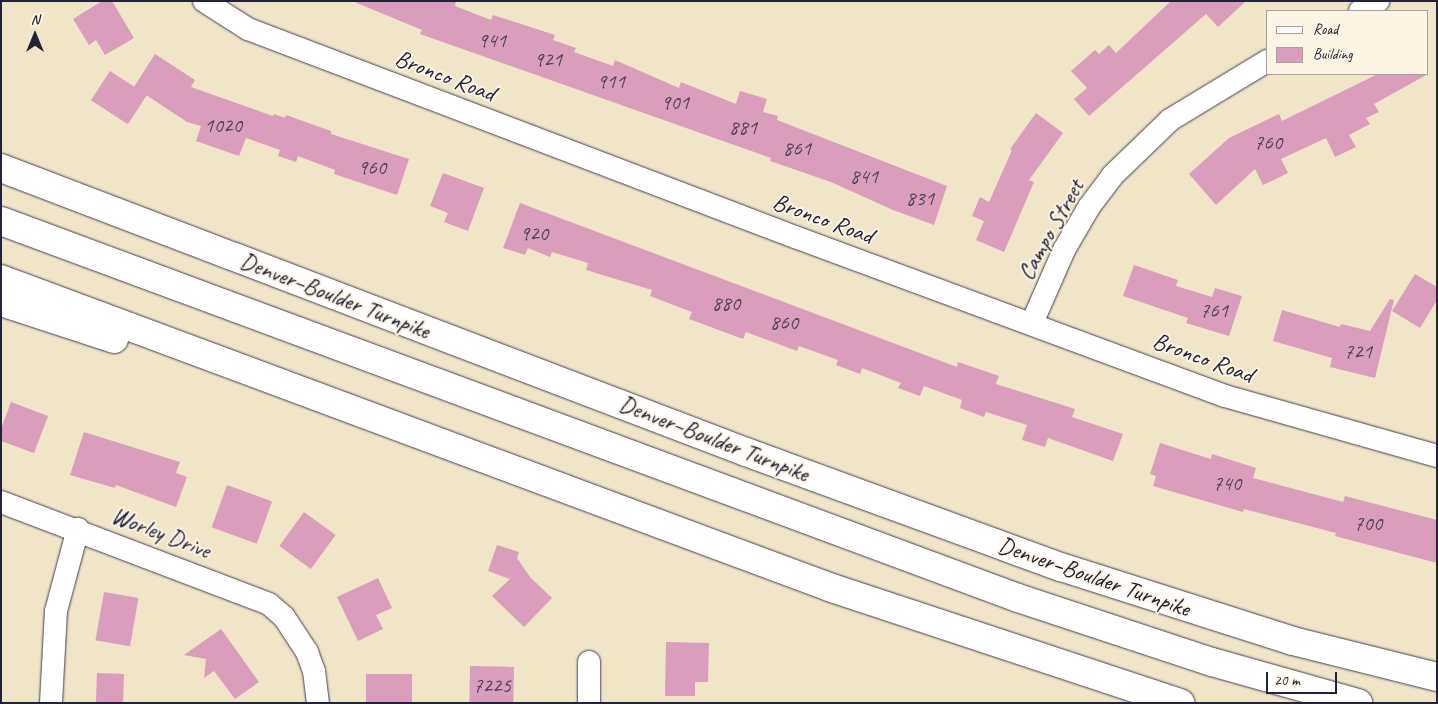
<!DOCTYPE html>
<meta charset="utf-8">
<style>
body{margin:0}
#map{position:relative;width:1438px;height:704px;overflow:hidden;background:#f0e5c7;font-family:Caveat,sans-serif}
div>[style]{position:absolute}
.building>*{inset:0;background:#da9dbb;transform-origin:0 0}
.roads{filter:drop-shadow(0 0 1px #413f50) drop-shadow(0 0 1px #413f50)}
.street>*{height:22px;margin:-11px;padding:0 11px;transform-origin:11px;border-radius:11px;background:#fff}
.highway>*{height:28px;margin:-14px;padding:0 14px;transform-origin:14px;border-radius:14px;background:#fff}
span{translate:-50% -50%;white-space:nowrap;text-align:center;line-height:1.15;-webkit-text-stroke:4px #fcf5e5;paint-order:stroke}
.number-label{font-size:21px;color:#50415b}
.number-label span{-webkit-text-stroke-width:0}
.street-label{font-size:24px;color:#22223b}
.frame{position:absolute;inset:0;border:2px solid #22223b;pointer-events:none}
.legend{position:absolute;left:1266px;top:10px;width:162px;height:65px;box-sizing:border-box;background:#fcf5e5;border:1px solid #a5a1a1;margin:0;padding:6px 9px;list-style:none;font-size:15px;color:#22223b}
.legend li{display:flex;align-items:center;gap:10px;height:25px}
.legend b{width:25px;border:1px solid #a5a1a1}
.north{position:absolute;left:10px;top:10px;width:50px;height:50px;-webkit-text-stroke:4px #fcf5e5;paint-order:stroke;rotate:0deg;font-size:14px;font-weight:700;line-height:20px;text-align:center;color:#22223b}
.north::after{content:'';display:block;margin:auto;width:18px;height:22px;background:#22223b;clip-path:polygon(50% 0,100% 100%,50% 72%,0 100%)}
.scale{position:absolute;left:1266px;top:672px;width:71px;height:22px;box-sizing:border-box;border:2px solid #22223b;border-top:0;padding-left:6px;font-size:15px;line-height:18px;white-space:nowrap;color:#22223b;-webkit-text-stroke:4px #fcf5e5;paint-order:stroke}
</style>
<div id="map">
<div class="building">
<div style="clip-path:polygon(102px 1px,112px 1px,134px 38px,105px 55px,96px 40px,89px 45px,73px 19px)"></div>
<div style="clip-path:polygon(352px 1px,456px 1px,455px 6px,491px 20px,493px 15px,555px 35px,553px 40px,576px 48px,574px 52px,613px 66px,615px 60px,679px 88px,681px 82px,736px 104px,740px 91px,767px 99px,763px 112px,778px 116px,777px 120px,947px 186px,934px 225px,893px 210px,831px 182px,770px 161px,771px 158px,420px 34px,422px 30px)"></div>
<div style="clip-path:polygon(1171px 1px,1246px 1px,1218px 27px,1206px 14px,1089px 116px,1074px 99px,1087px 88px,1071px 71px,1095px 50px,1099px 54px,1109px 45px,1116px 53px)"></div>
<div style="clip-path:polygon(155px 54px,195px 80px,191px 87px,273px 116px,274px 114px,285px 118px,286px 115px,331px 131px,331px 134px,409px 159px,397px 195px,334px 174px,335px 170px,298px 156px,296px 162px,278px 156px,280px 150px,246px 138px,239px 156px,196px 141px,201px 126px,187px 122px,134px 87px)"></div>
<div style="left:110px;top:71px;width:44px;height:35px;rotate:33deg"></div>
<div style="clip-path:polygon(1378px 74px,1428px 74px,1374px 104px,1379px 112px,1366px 118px,1370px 124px,1349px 135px,1356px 147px,1335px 157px,1326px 138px,1281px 159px,1288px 173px,1263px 185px,1255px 169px,1216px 205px,1189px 174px,1229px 138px,1279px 114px,1282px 121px)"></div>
<div style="clip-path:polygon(1036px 113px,1063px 133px,1029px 180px,1034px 182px,1004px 252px,976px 240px,984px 221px,972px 216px,980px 197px,989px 202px,1012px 150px,1010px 149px)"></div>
<div style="clip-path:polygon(443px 173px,484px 188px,468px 231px,444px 222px,448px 213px,430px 206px)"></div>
<div style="clip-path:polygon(520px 203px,957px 367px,958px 362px,999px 376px,996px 384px,1075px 409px,1072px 417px,1123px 434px,1113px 461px,1048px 438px,1045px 447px,1022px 440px,1027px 425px,986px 412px,984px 417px,960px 408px,962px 400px,924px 386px,920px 396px,898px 388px,901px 383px,862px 368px,860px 374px,836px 365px,838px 360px,799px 346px,797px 351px,746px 332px,743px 339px,689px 319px,692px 312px,650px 296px,652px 290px,586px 270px,588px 263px,552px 252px,550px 257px,528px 248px,525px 255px,503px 248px)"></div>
<div style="clip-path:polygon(1134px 265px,1178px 280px,1176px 286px,1212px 297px,1215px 288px,1242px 296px,1229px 336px,1186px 323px,1188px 318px,1123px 296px)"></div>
<div style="clip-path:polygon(1415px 274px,1437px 287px,1437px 300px,1420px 328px,1392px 311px)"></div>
<div style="clip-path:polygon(1390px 299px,1394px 300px,1375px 378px,1330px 367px,1332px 358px,1273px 341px,1282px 310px,1340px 327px,1341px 324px,1370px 331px)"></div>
<div style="clip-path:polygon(11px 402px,48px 416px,34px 453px,1px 441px,1px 429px)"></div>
<div style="clip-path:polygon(84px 432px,180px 462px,176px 473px,187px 477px,176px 507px,116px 485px,115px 488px,70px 475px)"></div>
<div style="clip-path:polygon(1160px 443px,1211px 459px,1212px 454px,1256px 468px,1253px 478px,1343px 502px,1345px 496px,1437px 520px,1437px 563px,1335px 536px,1336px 533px,1244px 509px,1243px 512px,1153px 486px,1156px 476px,1150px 474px)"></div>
<div style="left:227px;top:485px;width:48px;height:45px;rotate:20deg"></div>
<div style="left:304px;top:512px;width:39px;height:42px;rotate:36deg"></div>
<div style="clip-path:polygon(497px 545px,519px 552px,517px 558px,530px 577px,552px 598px,524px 627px,492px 596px,510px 579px,488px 571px)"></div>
<div style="clip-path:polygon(378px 578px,392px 608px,376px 615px,383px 629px,358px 641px,337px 597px)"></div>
<div style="left:104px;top:592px;width:35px;height:49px;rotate:10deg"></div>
<div style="clip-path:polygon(221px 629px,259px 682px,235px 699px,214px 671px,204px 678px,206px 659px,184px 655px)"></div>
<div style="clip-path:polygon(666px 642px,709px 643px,708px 682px,695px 682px,695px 696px,665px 696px)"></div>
<div style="left:470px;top:666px;width:44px;height:37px;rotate:1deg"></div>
<div style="left:97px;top:673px;width:27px;height:30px;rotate:2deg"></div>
<div style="left:366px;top:674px;width:46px;height:29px"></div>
</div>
<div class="roads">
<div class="street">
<div style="left:204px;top:1px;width:52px;rotate:32.5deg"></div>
<div style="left:248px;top:29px;width:585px;rotate:20.82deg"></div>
<div style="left:795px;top:237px;width:458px;rotate:20.3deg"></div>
<div style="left:1225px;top:396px;width:220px;rotate:15.8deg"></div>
<div style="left:1360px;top:11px;width:21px;rotate:-29deg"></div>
<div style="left:1032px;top:323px;width:80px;rotate:-66.3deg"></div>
<div style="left:1064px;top:250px;width:50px;rotate:-59.8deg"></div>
<div style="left:1089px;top:207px;width:39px;rotate:-53deg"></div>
<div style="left:1112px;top:176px;width:81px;rotate:-44deg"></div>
<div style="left:1170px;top:120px;width:114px;rotate:-31.3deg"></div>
<div style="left:1px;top:502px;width:287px;rotate:20.8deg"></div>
<div style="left:269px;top:604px;width:20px;rotate:41deg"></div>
<div style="left:284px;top:617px;width:42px;rotate:56.7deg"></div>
<div style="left:307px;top:652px;width:20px;rotate:70deg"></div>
<div style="left:314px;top:671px;width:32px;rotate:83deg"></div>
<div style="left:51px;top:703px;width:92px;rotate:-86.9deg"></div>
<div style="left:56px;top:611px;width:85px;rotate:-75deg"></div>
<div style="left:589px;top:703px;width:41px;rotate:-90deg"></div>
</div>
<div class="highway">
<div style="left:1px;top:168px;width:797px;rotate:20.87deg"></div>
<div style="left:746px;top:452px;width:335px;rotate:20.1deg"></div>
<div style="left:1061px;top:567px;width:244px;rotate:17.7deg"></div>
<div style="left:1293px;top:641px;width:148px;rotate:14deg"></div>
<div style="left:1px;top:221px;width:1085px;rotate:20.34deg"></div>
<div style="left:1018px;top:598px;width:204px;rotate:18.3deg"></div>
<div style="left:1212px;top:662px;width:152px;rotate:15.7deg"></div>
<div style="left:1px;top:279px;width:887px;rotate:20.4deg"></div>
<div style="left:832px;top:588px;width:367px;rotate:18.3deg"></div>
<div style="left:1px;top:302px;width:119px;rotate:18.1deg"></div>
</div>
</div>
<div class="number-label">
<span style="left:492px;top:40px">941</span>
<span style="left:548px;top:59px">921</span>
<span style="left:611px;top:81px">911</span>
<span style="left:675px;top:102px">901</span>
<span style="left:223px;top:125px">1020</span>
<span style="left:743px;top:127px">881</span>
<span style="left:1268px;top:142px">760</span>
<span style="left:797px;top:148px">861</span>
<span style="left:372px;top:167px">960</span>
<span style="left:864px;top:176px">841</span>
<span style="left:920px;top:198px">831</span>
<span style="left:534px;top:233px">920</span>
<span style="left:726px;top:303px">880</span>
<span style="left:1214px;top:310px">761</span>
<span style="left:784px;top:322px">860</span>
<span style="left:1358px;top:351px">721</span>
<span style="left:1227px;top:483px">740</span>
<span style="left:1368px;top:523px">700</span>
<span style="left:492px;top:685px">7225</span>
</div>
<div class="street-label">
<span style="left:445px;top:76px;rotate:21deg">Bronco Road</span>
<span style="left:823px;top:219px;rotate:20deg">Bronco Road</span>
<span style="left:1051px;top:230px;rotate:-61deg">Campo Street</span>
<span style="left:335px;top:296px;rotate:21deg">Denver–Boulder Turnpike</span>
<span style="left:1203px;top:358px;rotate:20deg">Bronco Road</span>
<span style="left:714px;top:439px;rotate:21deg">Denver–Boulder Turnpike</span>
<span style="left:161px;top:533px;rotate:21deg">Worley Drive</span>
<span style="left:1094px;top:577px;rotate:19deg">Denver–Boulder Turnpike</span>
</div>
<div class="frame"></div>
<ul class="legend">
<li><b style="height:6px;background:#fff"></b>Road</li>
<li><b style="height:14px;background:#da9dbb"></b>Building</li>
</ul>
<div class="north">N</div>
<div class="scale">20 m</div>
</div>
